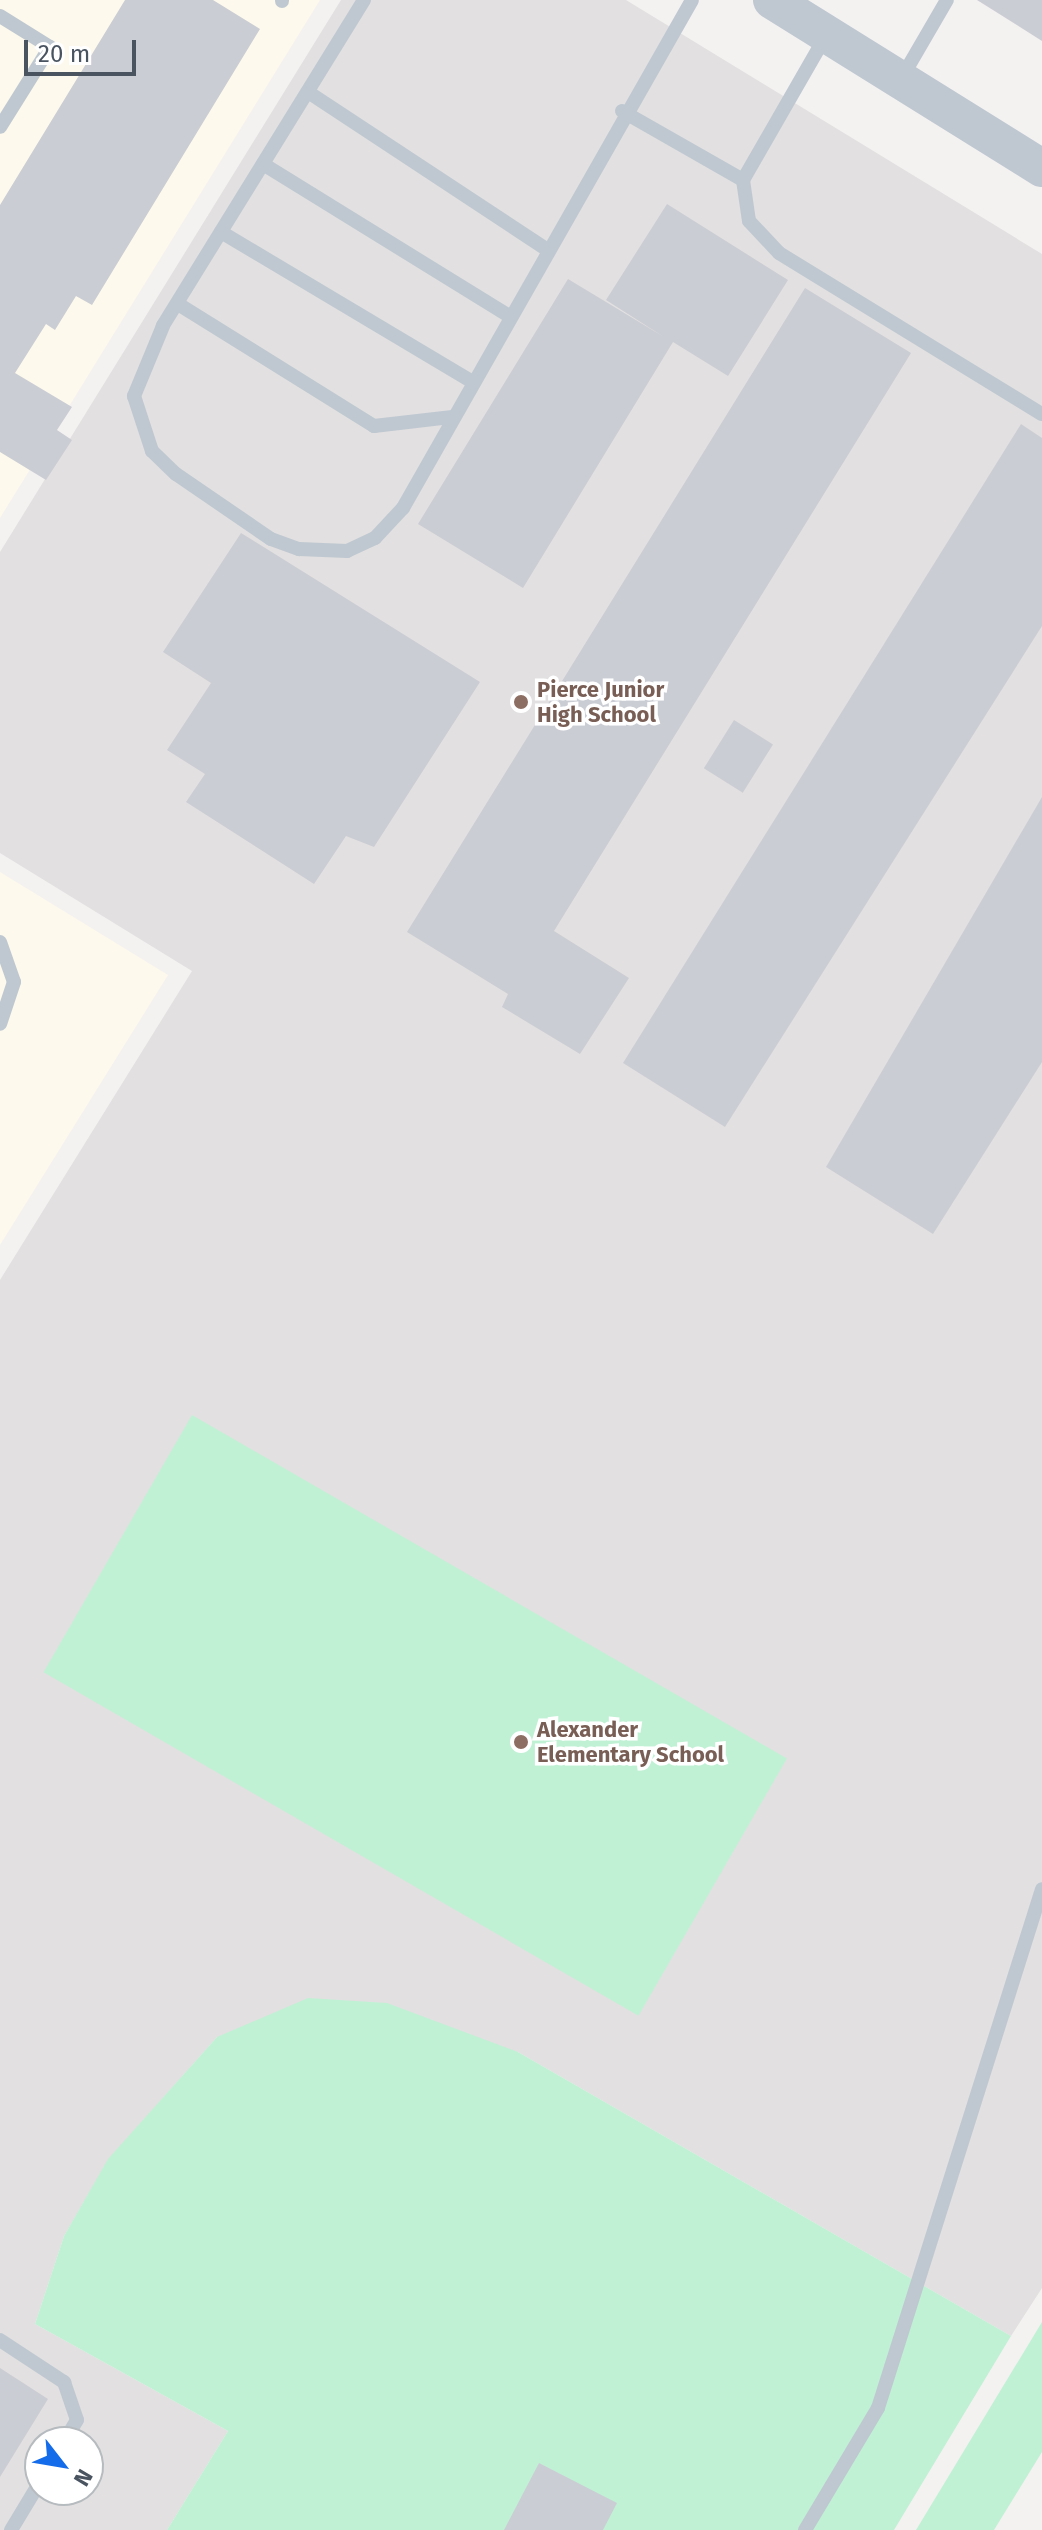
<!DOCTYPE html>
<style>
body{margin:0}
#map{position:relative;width:1042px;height:2530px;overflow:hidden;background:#f4f1f1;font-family:"Fira Sans",sans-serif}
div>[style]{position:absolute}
.commercial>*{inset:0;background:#fdf9ec}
.education>*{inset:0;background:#e2e0e0}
.green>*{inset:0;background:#c0f1d5;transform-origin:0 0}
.building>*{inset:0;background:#cbcdd4;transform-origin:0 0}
.service>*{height:14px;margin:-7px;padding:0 7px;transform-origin:7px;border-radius:7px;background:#bfc8d1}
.tertiary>*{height:38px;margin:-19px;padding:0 19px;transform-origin:19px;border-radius:19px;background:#bfc8d1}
.dots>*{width:22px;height:22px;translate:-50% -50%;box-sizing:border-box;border:4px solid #fff;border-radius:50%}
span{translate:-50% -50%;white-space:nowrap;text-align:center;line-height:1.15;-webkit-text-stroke:7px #fff;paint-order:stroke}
.education-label{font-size:22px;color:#785e54;font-weight:700}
.left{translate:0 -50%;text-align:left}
.north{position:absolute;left:24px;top:2426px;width:80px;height:80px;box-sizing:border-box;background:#fff;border:2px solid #b6bbbf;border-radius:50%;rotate:121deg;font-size:22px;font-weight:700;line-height:32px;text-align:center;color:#495460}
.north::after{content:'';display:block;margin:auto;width:28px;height:36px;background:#156cea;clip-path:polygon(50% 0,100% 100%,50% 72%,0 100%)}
.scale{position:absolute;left:24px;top:40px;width:112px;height:36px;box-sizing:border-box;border:4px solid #495460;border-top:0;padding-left:10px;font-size:24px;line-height:28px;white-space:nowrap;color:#495460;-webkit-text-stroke:6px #fff;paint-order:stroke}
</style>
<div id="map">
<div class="commercial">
<div style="clip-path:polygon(0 0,320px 0,0 518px)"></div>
<div style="clip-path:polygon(0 872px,168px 975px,0 1245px)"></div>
</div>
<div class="education">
<div style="clip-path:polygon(evenodd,341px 0,626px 0,1042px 254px,1042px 2288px,1011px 2336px,518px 2052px,217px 2037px,109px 2159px,64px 2236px,35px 2324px,228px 2431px,167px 2530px,0 2530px,0 1280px,192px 971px,0 853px,0 552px,341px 0,40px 2442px,88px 2442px,88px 2490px,40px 2490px,40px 2442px)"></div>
</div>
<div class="green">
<div style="left:192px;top:1415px;width:687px;height:297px;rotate:30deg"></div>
<div style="clip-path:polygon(308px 1998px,387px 2003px,518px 2052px,1011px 2336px,894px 2530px,167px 2530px,228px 2431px,35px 2324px,64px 2236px,108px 2159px,217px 2037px)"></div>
<div style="clip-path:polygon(1042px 2322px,1042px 2452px,994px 2530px,916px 2530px)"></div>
</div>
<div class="building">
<div style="clip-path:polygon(125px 0,213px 0,260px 29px,92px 305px,76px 296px,55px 330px,46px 324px,15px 373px,72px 407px,57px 430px,72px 440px,46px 480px,0 452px,0 205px)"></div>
<div style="clip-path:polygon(977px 0,1042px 0,1042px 41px)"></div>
<div style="clip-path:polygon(667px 204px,788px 280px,728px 376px,673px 342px,523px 588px,418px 524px,568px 279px,664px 337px,606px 300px)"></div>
<div style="clip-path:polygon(805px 288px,911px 353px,554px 931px,629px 978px,580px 1054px,502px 1007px,508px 994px,407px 932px)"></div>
<div style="clip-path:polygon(1021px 424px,1042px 438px,1042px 626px,725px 1127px,623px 1063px)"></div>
<div style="clip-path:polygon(241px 533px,480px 682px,374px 847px,346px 836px,314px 884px,186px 802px,205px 774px,167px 750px,211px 683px,163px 652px)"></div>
<div style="left:734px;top:720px;width:46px;height:57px;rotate:32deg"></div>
<div style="clip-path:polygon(1042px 797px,1042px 1062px,933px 1234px,826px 1167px)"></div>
<div style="clip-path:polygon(0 2368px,48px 2399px,0 2477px)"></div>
<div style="clip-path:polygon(539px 2463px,617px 2503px,603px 2530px,504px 2530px)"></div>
</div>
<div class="service">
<div style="left:364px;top:0;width:383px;rotate:121.7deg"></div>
<div style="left:163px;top:326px;width:76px;rotate:112.5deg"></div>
<div style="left:134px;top:396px;width:58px;rotate:71.9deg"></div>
<div style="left:152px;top:451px;width:33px;rotate:44deg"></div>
<div style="left:176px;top:474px;width:115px;rotate:34.4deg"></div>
<div style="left:271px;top:539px;width:30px;rotate:20deg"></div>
<div style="left:299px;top:549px;width:48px;rotate:2.4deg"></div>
<div style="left:347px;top:551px;width:31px;rotate:-25deg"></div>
<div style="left:375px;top:538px;width:41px;rotate:-47deg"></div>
<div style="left:403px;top:508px;width:584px;rotate:-60.36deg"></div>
<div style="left:282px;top:1px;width:1px;rotate:-90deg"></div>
<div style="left:0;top:16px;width:59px;rotate:31.8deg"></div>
<div style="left:50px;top:47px;width:94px;rotate:122deg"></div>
<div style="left:901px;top:79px;width:91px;rotate:-59.8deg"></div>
<div style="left:308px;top:92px;width:285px;rotate:33.4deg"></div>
<div style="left:622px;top:111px;width:139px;rotate:29.7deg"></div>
<div style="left:743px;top:180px;width:168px;rotate:-60.1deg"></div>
<div style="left:263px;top:164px;width:289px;rotate:31.7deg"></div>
<div style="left:743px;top:180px;width:41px;rotate:81.7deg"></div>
<div style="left:749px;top:221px;width:44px;rotate:46.8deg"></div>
<div style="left:779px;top:253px;width:308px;rotate:31.5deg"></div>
<div style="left:221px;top:232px;width:293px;rotate:30.8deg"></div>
<div style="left:178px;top:304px;width:231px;rotate:31.9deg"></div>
<div style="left:374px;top:426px;width:79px;rotate:-6.6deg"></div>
<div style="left:0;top:942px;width:42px;rotate:70.7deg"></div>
<div style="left:14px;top:982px;width:44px;rotate:108.4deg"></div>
<div style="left:0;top:2340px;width:77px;rotate:33.3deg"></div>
<div style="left:64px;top:2382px;width:40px;rotate:71.1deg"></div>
<div style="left:77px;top:2420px;width:26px;rotate:121deg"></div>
<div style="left:11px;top:2530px;width:56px;rotate:-58.9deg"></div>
<div style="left:805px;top:2530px;width:142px;rotate:-59.1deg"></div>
<div style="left:878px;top:2408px;width:544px;rotate:-72.46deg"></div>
</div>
<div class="tertiary">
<div style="left:772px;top:0;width:318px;rotate:31.9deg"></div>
</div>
<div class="dots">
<div style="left:521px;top:702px;background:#8d6e63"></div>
<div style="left:521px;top:1742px;background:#8d6e63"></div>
</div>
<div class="education-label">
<span class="left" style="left:537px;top:702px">Pierce Junior<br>High School</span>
<span class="left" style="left:537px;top:1742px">Alexander<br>Elementary School</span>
</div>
<div class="north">N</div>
<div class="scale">20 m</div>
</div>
